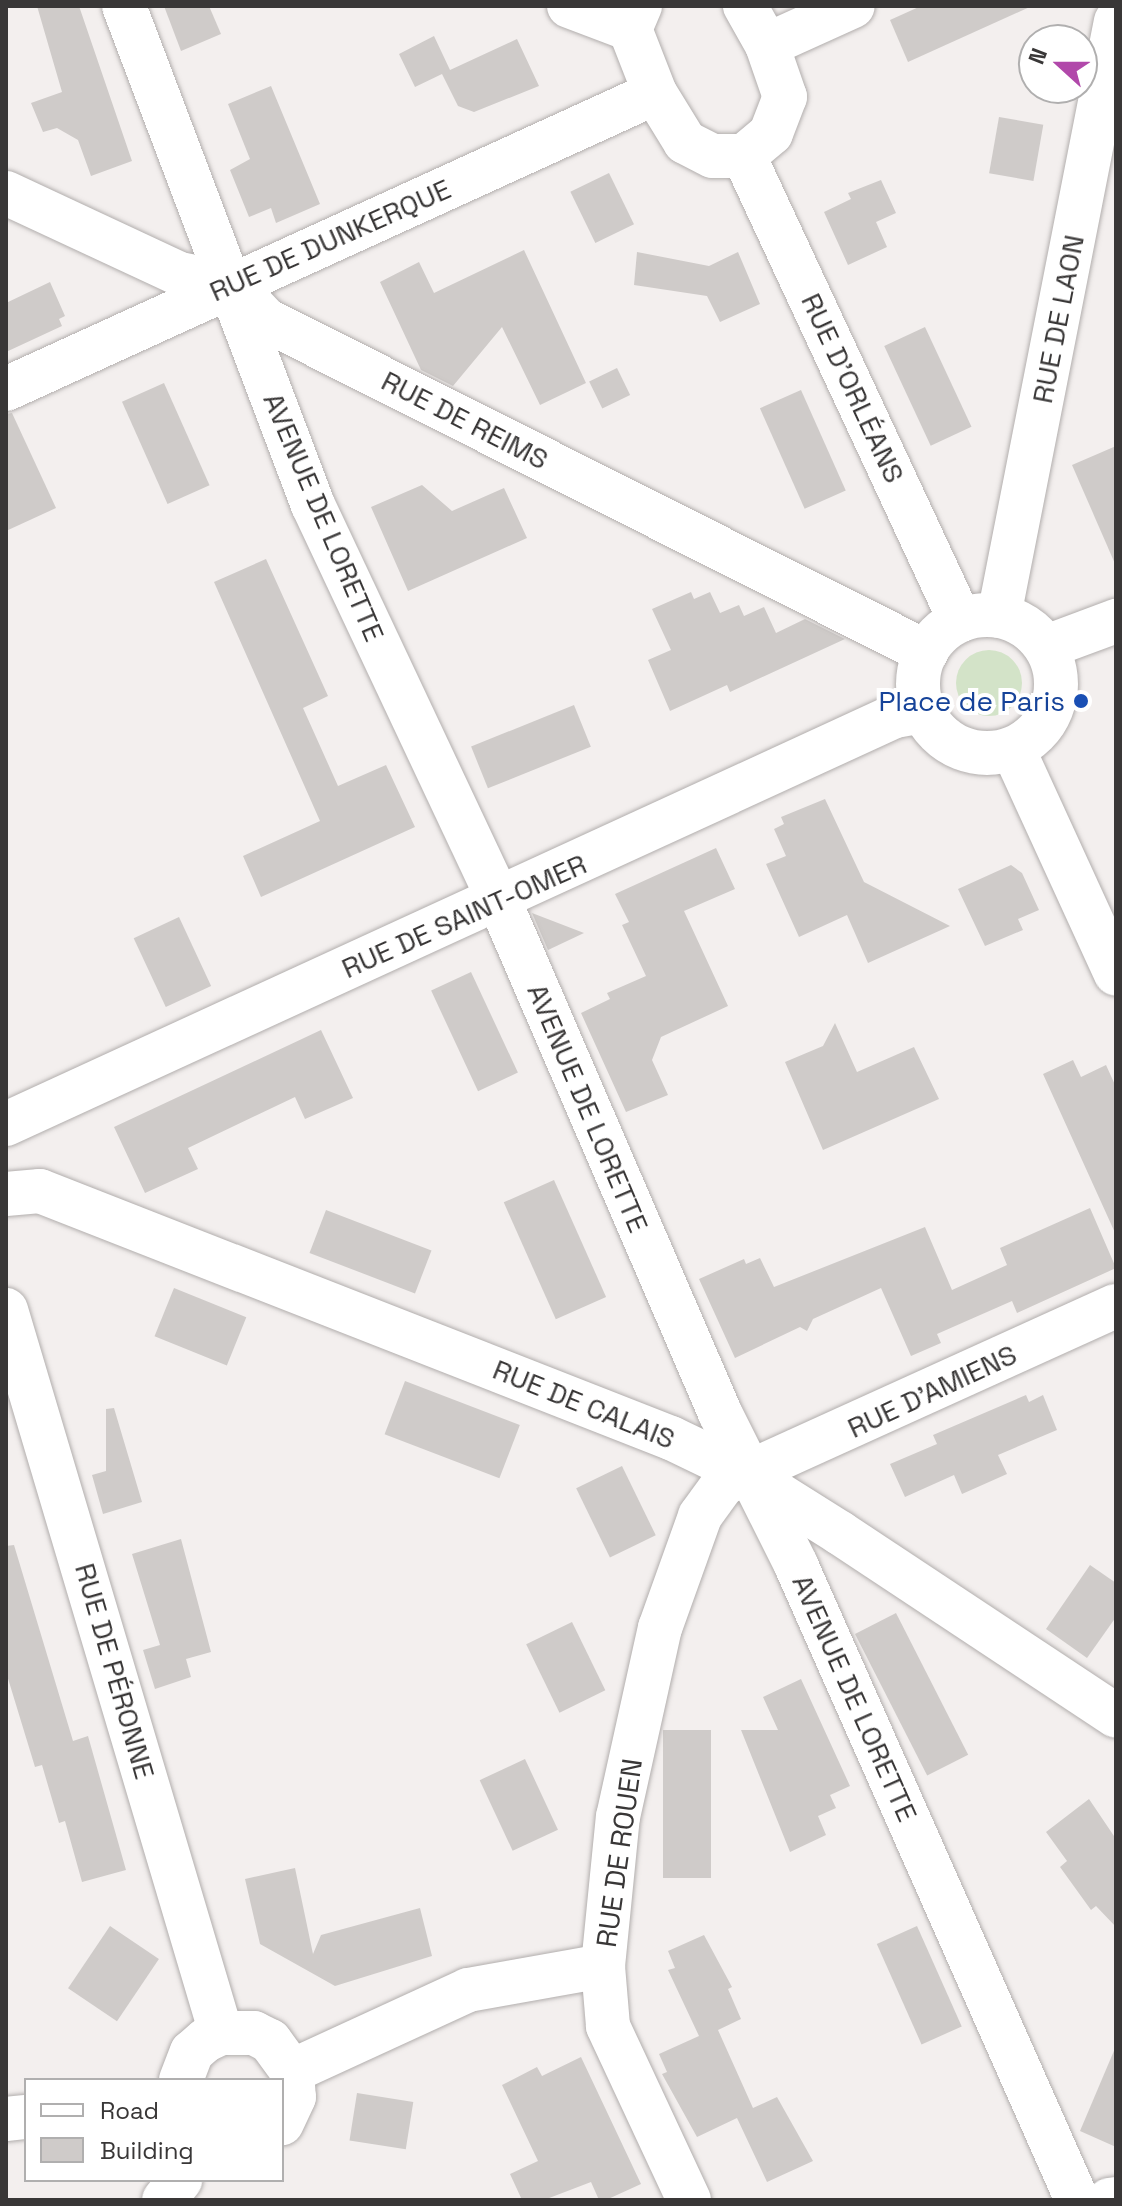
<!DOCTYPE html>
<meta charset="utf-8">
<style>
body{margin:0}
#map{position:relative;width:1122px;height:2206px;overflow:hidden;background:#f3efee;font-family:"Space Grotesk",sans-serif}
div>[style]{position:absolute}
.green>*{inset:0;background:#d3e3c8}
.round{border-radius:50%}
.building>*{inset:0;background:#cfcbc9;transform-origin:0 0}
.roads{filter:drop-shadow(0 0 2px #b2aead) drop-shadow(0 0 2px #b2aead)}
.minor>*{height:44px;margin:-22px;padding:0 22px;transform-origin:22px;border-radius:22px;background:#fff}
.minor>.ring{margin:-22px;padding:0;box-sizing:content-box;background:none;border:44px solid #fff;border-radius:50%}
.dots>*{width:22px;height:22px;translate:-50% -50%;box-sizing:border-box;border:4px solid #fff;border-radius:50%}
span{translate:-50% -50%;white-space:nowrap;text-align:center;line-height:1.15;-webkit-text-stroke:8px #fff;paint-order:stroke}
.street-label{font-size:28px;color:#393737}
.transit-label{font-size:28px;color:#164399}
.right{translate:-100% -50%;text-align:right}
.frame{position:absolute;inset:0;border:8px solid #393737;pointer-events:none}
.legend{position:absolute;left:24px;top:2078px;width:260px;height:104px;box-sizing:border-box;background:#fff;border:2px solid #b0afaf;margin:0;padding:10px 14px;list-style:none;font-size:24px;color:#393737}
.legend li{display:flex;align-items:center;gap:16px;height:40px}
.legend b{width:40px;border:2px solid #b0afaf}
.north{position:absolute;left:1018px;top:24px;width:80px;height:80px;box-sizing:border-box;background:#fff;border:2px solid #b0afaf;border-radius:50%;rotate:291deg;font-size:22px;font-weight:700;line-height:32px;text-align:center;color:#393737}
.north::after{content:'';display:block;margin:auto;width:28px;height:36px;background:#b148aa;clip-path:polygon(50% 0,100% 100%,50% 72%,0 100%)}
</style>
<div id="map">
<div class="green">
<div class="round" style="left:956px;top:650px;width:66px;height:66px"></div>
</div>
<div class="building">
<div style="clip-path:polygon(37px 6px,79px 6px,132px 161px,91px 176px,78px 140px,57px 128px,43px 132px,31px 103px,62px 92px)"></div>
<div style="clip-path:polygon(164px 6px,209px 6px,221px 34px,181px 51px)"></div>
<div style="clip-path:polygon(921px 6px,1032px 6px,908px 62px,890px 20px)"></div>
<div style="clip-path:polygon(434px 36px,450px 70px,517px 39px,539px 86px,474px 112px,458px 106px,442px 74px,415px 87px,399px 54px)"></div>
<div style="clip-path:polygon(271px 86px,320px 204px,276px 223px,271px 208px,249px 217px,230px 170px,250px 159px,228px 104px)"></div>
<div style="left:999px;top:117px;width:45px;height:57px;rotate:10deg"></div>
<div style="left:609px;top:173px;width:57px;height:43px;rotate:64deg"></div>
<div style="clip-path:polygon(881px 180px,896px 213px,876px 222px,887px 247px,848px 265px,824px 212px,851px 199px,848px 193px)"></div>
<div style="clip-path:polygon(524px 250px,586px 383px,540px 405px,502px 327px,453px 386px,421px 370px,380px 282px,419px 262px,434px 293px)"></div>
<div style="clip-path:polygon(637px 252px,709px 266px,738px 252px,760px 304px,720px 322px,707px 296px,634px 285px)"></div>
<div style="clip-path:polygon(50px 282px,65px 316px,59px 319px,62px 326px,6px 352px,6px 303px)"></div>
<div style="left:925px;top:327px;width:110px;height:45px;rotate:65deg"></div>
<div style="left:617px;top:368px;width:30px;height:31px;rotate:64deg"></div>
<div style="left:164px;top:383px;width:112px;height:46px;rotate:66deg"></div>
<div style="left:801px;top:390px;width:110px;height:45px;rotate:66deg"></div>
<div style="clip-path:polygon(12px 413px,56px 508px,6px 531px,6px 414px)"></div>
<div style="clip-path:polygon(1116px 446px,1116px 566px,1072px 465px)"></div>
<div style="clip-path:polygon(422px 485px,452px 511px,504px 488px,527px 538px,408px 591px,371px 507px)"></div>
<div style="clip-path:polygon(266px 559px,328px 696px,303px 708px,338px 786px,386px 765px,415px 827px,261px 897px,243px 856px,320px 821px,214px 582px)"></div>
<div style="clip-path:polygon(691px 592px,694px 599px,710px 592px,720px 613px,739px 605px,744px 616px,764px 607px,776px 633px,805px 619px,845px 639px,730px 692px,727px 685px,670px 711px,648px 660px,671px 650px,652px 609px)"></div>
<div style="left:574px;top:705px;width:45px;height:111px;rotate:68deg"></div>
<div style="clip-path:polygon(825px 799px,864px 882px,950px 926px,868px 963px,847px 915px,799px 937px,766px 864px,786px 856px,774px 829px,784px 824px,781px 817px)"></div>
<div style="clip-path:polygon(716px 848px,735px 889px,684px 911px,728px 1006px,661px 1037px,652px 1060px,668px 1095px,626px 1112px,581px 1013px,610px 999px,607px 993px,646px 976px,622px 925px,629px 922px,615px 894px)"></div>
<div style="clip-path:polygon(1011px 865px,1022px 873px,1039px 910px,1018px 919px,1023px 930px,985px 946px,958px 889px)"></div>
<div style="clip-path:polygon(532px 913px,584px 933px,548px 950px)"></div>
<div style="left:179px;top:917px;width:76px;height:50px;rotate:65deg"></div>
<div style="left:471px;top:972px;width:111px;height:44px;rotate:65deg"></div>
<div style="clip-path:polygon(835px 1023px,857px 1072px,914px 1047px,939px 1099px,823px 1150px,785px 1062px,823px 1046px)"></div>
<div style="clip-path:polygon(321px 1030px,353px 1098px,305px 1119px,295px 1097px,188px 1148px,198px 1169px,145px 1193px,114px 1127px)"></div>
<div style="clip-path:polygon(1073px 1060px,1081px 1077px,1106px 1065px,1116px 1087px,1116px 1235px,1043px 1074px)"></div>
<div style="left:554px;top:1180px;width:128px;height:55px;rotate:66deg"></div>
<div style="clip-path:polygon(1090px 1208px,1116px 1268px,1017px 1313px,1012px 1301px,937px 1334px,941px 1343px,911px 1356px,881px 1288px,813px 1319px,807px 1331px,800px 1327px,735px 1358px,699px 1279px,744px 1259px,746px 1264px,760px 1258px,774px 1287px,925px 1227px,952px 1290px,1007px 1265px,1000px 1248px)"></div>
<div style="left:326px;top:1210px;width:113px;height:46px;rotate:21deg"></div>
<div style="left:174px;top:1288px;width:78px;height:52px;rotate:22deg"></div>
<div style="left:405px;top:1381px;width:123px;height:57px;rotate:21deg"></div>
<div style="clip-path:polygon(1026px 1395px,1029px 1402px,1043px 1395px,1057px 1430px,998px 1455px,1007px 1474px,962px 1494px,954px 1475px,905px 1497px,890px 1464px,937px 1444px,933px 1435px)"></div>
<div style="clip-path:polygon(114px 1408px,142px 1502px,103px 1514px,92px 1475px,106px 1471px,106px 1409px)"></div>
<div style="left:622px;top:1466px;width:77px;height:51px;rotate:64deg"></div>
<div style="clip-path:polygon(181px 1539px,211px 1652px,186px 1659px,191px 1677px,155px 1689px,143px 1650px,160px 1645px,132px 1554px)"></div>
<div style="clip-path:polygon(14px 1545px,73px 1741px,88px 1736px,126px 1870px,82px 1882px,65px 1821px,59px 1823px,42px 1765px,35px 1767px,6px 1672px,6px 1546px)"></div>
<div style="clip-path:polygon(1090px 1565px,1116px 1583px,1116px 1617px,1087px 1658px,1046px 1629px)"></div>
<div style="left:896px;top:1613px;width:159px;height:46px;rotate:63deg"></div>
<div style="left:572px;top:1622px;width:76px;height:51px;rotate:64deg"></div>
<div style="clip-path:polygon(801px 1679px,850px 1786px,830px 1795px,836px 1808px,818px 1816px,826px 1835px,790px 1852px,741px 1730px,778px 1730px,763px 1697px)"></div>
<div style="left:663px;top:1730px;width:48px;height:148px"></div>
<div style="left:525px;top:1759px;width:78px;height:50px;rotate:65deg"></div>
<div style="clip-path:polygon(1089px 1799px,1116px 1839px,1116px 1927px,1096px 1906px,1091px 1910px,1060px 1867px,1067px 1861px,1046px 1832px)"></div>
<div style="clip-path:polygon(295px 1868px,313px 1954px,321px 1935px,420px 1908px,432px 1956px,335px 1986px,260px 1944px,245px 1879px)"></div>
<div style="left:110px;top:1926px;width:59px;height:75px;rotate:34deg"></div>
<div style="left:917px;top:1926px;width:110px;height:44px;rotate:66deg"></div>
<div style="clip-path:polygon(704px 1935px,732px 1987px,728px 1989px,741px 2019px,718px 2030px,753px 2108px,777px 2097px,813px 2161px,767px 2182px,737px 2118px,697px 2137px,662px 2074px,667px 2072px,659px 2054px,699px 2036px,668px 1970px,675px 1968px,668px 1951px)"></div>
<div style="clip-path:polygon(1116px 2046px,1116px 2147px,1080px 2131px)"></div>
<div style="clip-path:polygon(581px 2057px,641px 2184px,606px 2200px,599px 2200px,591px 2182px,544px 2200px,522px 2200px,510px 2174px,538px 2161px,502px 2085px,537px 2067px,542px 2076px)"></div>
<div style="left:357px;top:2093px;width:57px;height:48px;rotate:9deg"></div>
</div>
<div class="roads">
<div class="minor">
<div style="left:124px;top:6px;width:534px;rotate:69.26deg"></div>
<div style="left:313px;top:505px;width:437px;rotate:64.8deg"></div>
<div style="left:499px;top:900px;width:559px;rotate:66.69deg"></div>
<div style="left:720px;top:1413px;width:170px;rotate:63.4deg"></div>
<div style="left:796px;top:1565px;width:694px;rotate:66.13deg"></div>
<div style="left:569px;top:6px;width:65px;rotate:20.7deg"></div>
<div style="left:640px;top:6px;width:25px;rotate:113deg"></div>
<div style="left:630px;top:29px;width:69px;rotate:68.7deg"></div>
<div style="left:655px;top:93px;width:57px;rotate:58.5deg"></div>
<div style="left:685px;top:142px;width:31px;rotate:27deg"></div>
<div style="left:713px;top:156px;width:31px"></div>
<div style="left:744px;top:156px;width:35px;rotate:-40deg"></div>
<div style="left:771px;top:133px;width:39px;rotate:-69deg"></div>
<div style="left:785px;top:97px;width:55px;rotate:-109.1deg"></div>
<div style="left:767px;top:45px;width:45px;rotate:-119.4deg"></div>
<div style="left:767px;top:45px;width:94px;rotate:-24.4deg"></div>
<div style="left:744px;top:156px;width:512px;rotate:65.04deg"></div>
<div style="left:6px;top:193px;width:192px;rotate:25deg"></div>
<div style="left:180px;top:274px;width:53px;rotate:10.9deg"></div>
<div style="left:232px;top:284px;width:50px;rotate:46.6deg"></div>
<div style="left:266px;top:320px;width:739px;rotate:26.7deg"></div>
<div style="left:6px;top:389px;width:713px;rotate:-24.52deg"></div>
<div class="ring" style="left:918px;top:615px;width:94px;height:94px"></div>
<div style="left:999px;top:616px;width:606px;rotate:-78.88deg"></div>
<div style="left:1046px;top:647px;width:75px;rotate:-20.4deg"></div>
<div style="left:1013px;top:749px;width:247px;rotate:65.4deg"></div>
<div style="left:6px;top:1124px;width:978px;rotate:-24.65deg"></div>
<div style="left:895px;top:716px;width:28px;rotate:-10deg"></div>
<div style="left:6px;top:1194px;width:34px;rotate:-5deg"></div>
<div style="left:40px;top:1191px;width:678px;rotate:21.38deg"></div>
<div style="left:671px;top:1438px;width:85px;rotate:25.7deg"></div>
<div style="left:748px;top:1475px;width:109px;rotate:32.2deg"></div>
<div style="left:840px;top:1533px;width:331px;rotate:33.5deg"></div>
<div style="left:6px;top:1310px;width:754px;rotate:73.44deg"></div>
<div style="left:292px;top:2071px;width:194px;rotate:-24.7deg"></div>
<div style="left:468px;top:1990px;width:137px;rotate:-10.1deg"></div>
<div style="left:181px;top:2080px;width:30px;rotate:-69deg"></div>
<div style="left:192px;top:2052px;width:18px;rotate:-41deg"></div>
<div style="left:206px;top:2040px;width:17px;rotate:-25deg"></div>
<div style="left:221px;top:2033px;width:33px"></div>
<div style="left:254px;top:2033px;width:18px;rotate:27deg"></div>
<div style="left:270px;top:2041px;width:37px;rotate:54deg"></div>
<div style="left:292px;top:2071px;width:26px;rotate:86deg"></div>
<div style="left:294px;top:2097px;width:29px;rotate:115deg"></div>
<div style="left:6px;top:2119px;width:20px;rotate:-6deg"></div>
<div style="left:164px;top:2200px;width:26px;rotate:-51deg"></div>
<div style="left:689px;top:2200px;width:192px;rotate:-115deg"></div>
<div style="left:608px;top:2026px;width:60px;rotate:-94.8deg"></div>
<div style="left:603px;top:1966px;width:150px;rotate:-84.3deg"></div>
<div style="left:618px;top:1817px;width:194px;rotate:-77.5deg"></div>
<div style="left:660px;top:1628px;width:119px;rotate:-70.3deg"></div>
<div style="left:700px;top:1516px;width:39px;rotate:-54deg"></div>
<div style="left:723px;top:1484px;width:431px;rotate:-24.4deg"></div>
<div style="left:1109px;top:2200px;width:7px;rotate:-8deg"></div>
</div>
</div>
<div class="dots">
<div style="left:1081px;top:701px;background:#1a4fb4"></div>
</div>
<div class="street-label">
<span style="left:330px;top:240px;rotate:-24deg">RUE DE DUNKERQUE</span>
<span style="left:1058px;top:319px;rotate:-79deg">RUE DE LAON</span>
<span style="left:853px;top:388px;rotate:65deg">RUE D'ORLÉANS</span>
<span style="left:465px;top:420px;rotate:27deg">RUE DE REIMS</span>
<span style="left:324px;top:517px;rotate:67deg">AVENUE DE LORETTE</span>
<span style="left:464px;top:916px;rotate:-24deg">RUE DE SAINT-OMER</span>
<span style="left:588px;top:1108px;rotate:67deg">AVENUE DE LORETTE</span>
<span style="left:932px;top:1391px;rotate:-25deg">RUE D'AMIENS</span>
<span style="left:584px;top:1404px;rotate:22deg">RUE DE CALAIS</span>
<span style="left:115px;top:1671px;rotate:74deg">RUE DE PÉRONNE</span>
<span style="left:855px;top:1698px;rotate:66deg">AVENUE DE LORETTE</span>
<span style="left:619px;top:1853px;rotate:-82deg">RUE DE ROUEN</span>
</div>
<div class="transit-label">
<span class="right" style="left:1065px;top:701px">Place de Paris</span>
</div>
<div class="frame"></div>
<ul class="legend">
<li><b style="height:10px;background:#fff"></b>Road</li>
<li><b style="height:22px;background:#cfcbc9"></b>Building</li>
</ul>
<div class="north">N</div>
</div>
